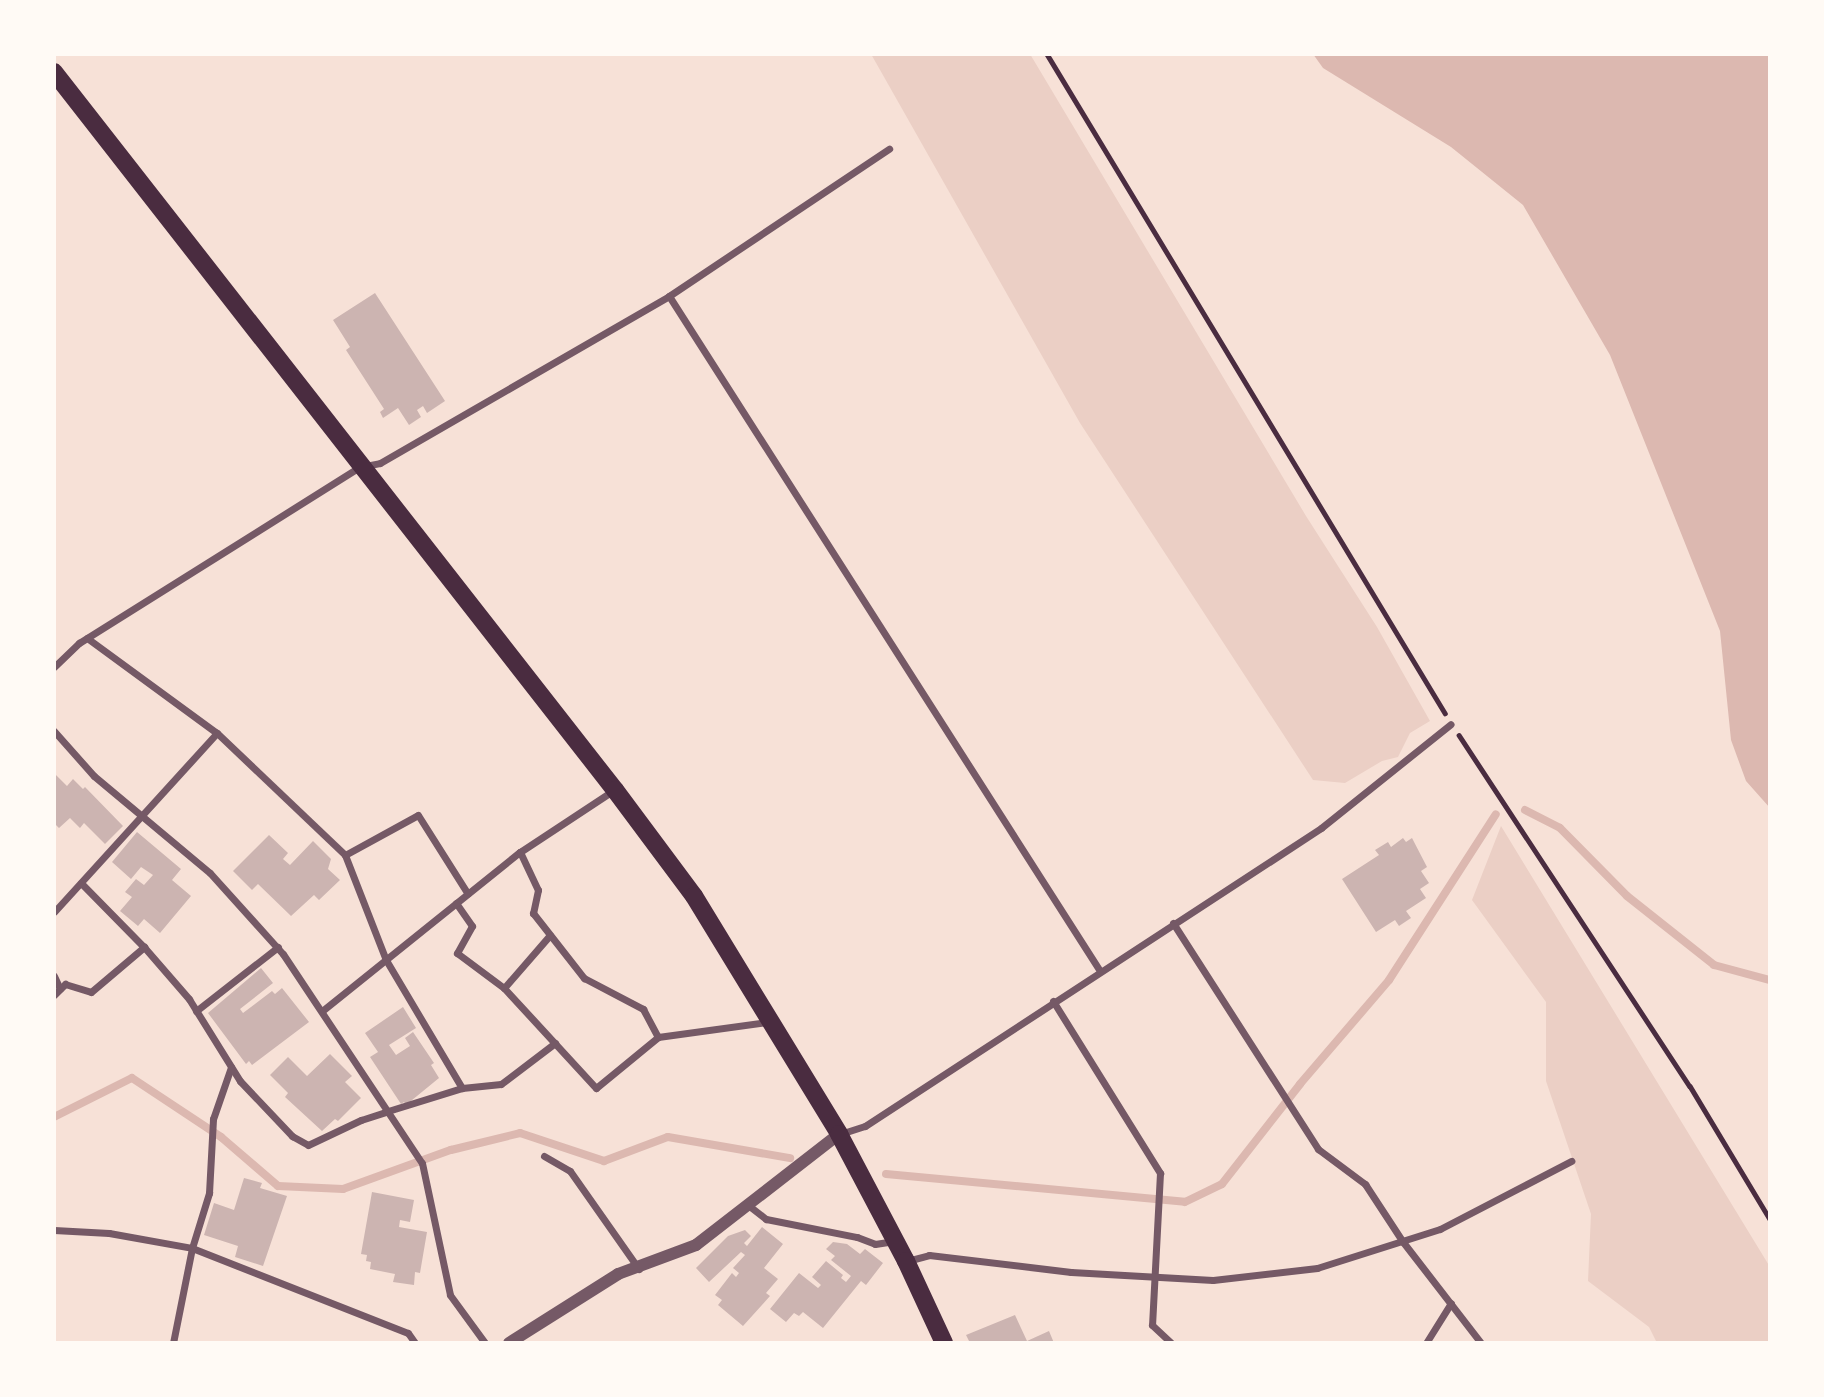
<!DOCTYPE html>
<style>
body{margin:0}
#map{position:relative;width:1824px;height:1397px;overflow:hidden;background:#f7e1d7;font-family:Figtree,sans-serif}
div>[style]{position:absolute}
.green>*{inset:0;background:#ebcfc5}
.water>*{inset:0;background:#dcb8b0}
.stream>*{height:8px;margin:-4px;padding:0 4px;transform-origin:4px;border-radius:4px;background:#dcb8b0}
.building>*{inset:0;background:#ccb4b1}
.path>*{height:4.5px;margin:-2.25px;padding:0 2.25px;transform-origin:2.25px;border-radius:2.25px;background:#4a2c40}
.minor>*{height:7px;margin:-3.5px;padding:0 3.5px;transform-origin:3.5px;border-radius:3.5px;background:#755966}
.tertiary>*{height:12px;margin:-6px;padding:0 6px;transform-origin:6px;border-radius:6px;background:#755966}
.primary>*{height:18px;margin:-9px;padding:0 9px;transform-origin:9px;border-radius:9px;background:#4a2c40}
span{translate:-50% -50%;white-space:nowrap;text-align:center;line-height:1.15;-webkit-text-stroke:7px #fffaf5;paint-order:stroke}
.frame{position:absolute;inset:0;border:56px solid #fffaf5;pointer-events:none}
</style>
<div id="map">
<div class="green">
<div style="clip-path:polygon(871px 54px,1030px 54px,1306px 516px,1377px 627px,1430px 721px,1410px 733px,1398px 757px,1382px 761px,1345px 783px,1313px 780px,1080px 423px)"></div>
<div style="clip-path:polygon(1501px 826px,1770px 1267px,1770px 1343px,1657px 1343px,1649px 1327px,1588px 1281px,1591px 1214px,1546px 1081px,1546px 1002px,1472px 900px)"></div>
</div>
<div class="water">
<div style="clip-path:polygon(1313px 54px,1770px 54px,1770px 808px,1746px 781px,1731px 740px,1720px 631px,1610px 355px,1523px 205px,1451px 147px,1323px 68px)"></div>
</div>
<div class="stream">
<div style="left:1525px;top:810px;width:39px;rotate:27deg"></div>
<div style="left:1560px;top:828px;width:95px;rotate:45.4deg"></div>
<div style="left:1627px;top:896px;width:111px;rotate:38.4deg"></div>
<div style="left:1714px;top:965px;width:58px;rotate:15deg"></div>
<div style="left:54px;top:1117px;width:87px;rotate:-26.6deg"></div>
<div style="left:132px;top:1078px;width:107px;rotate:33.5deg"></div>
<div style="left:221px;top:1137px;width:75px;rotate:40.7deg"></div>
<div style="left:278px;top:1186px;width:65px;rotate:2.6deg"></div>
<div style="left:343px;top:1189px;width:115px;rotate:-19.9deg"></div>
<div style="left:451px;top:1150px;width:71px;rotate:-13.8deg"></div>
<div style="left:520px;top:1133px;width:89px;rotate:18.4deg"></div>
<div style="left:604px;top:1161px;width:68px;rotate:-20.6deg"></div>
<div style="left:668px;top:1137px;width:124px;rotate:9.8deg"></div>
<div style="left:886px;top:1174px;width:300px;rotate:5.3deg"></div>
<div style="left:1185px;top:1202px;width:41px;rotate:-25.9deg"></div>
<div style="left:1222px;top:1184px;width:127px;rotate:-52deg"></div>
<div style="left:1300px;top:1084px;width:137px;rotate:-49.4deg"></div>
<div style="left:1389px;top:980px;width:197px;rotate:-57.2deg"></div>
</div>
<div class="building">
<div style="clip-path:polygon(375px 293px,445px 401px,427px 413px,423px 406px,417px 410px,421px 417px,409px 425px,398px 408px,383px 418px,380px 412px,384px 409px,346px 350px,350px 347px,333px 320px)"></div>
<div style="clip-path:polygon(54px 773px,67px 786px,73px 779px,83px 789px,85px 787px,123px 826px,105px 844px,84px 823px,80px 828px,70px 818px,59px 828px,54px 823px)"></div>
<div style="clip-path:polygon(137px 832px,181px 869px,172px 880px,191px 896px,160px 933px,144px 919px,138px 926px,120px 911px,132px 897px,125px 892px,136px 879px,144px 885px,153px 875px,141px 867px,131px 879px,112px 862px)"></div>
<div style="clip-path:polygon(269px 835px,288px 853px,283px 859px,290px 865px,313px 841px,331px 859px,328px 869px,340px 880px,319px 900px,314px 895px,291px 916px,258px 884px,252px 890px,233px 871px)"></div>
<div style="clip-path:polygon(1403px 838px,1406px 842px,1412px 838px,1427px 867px,1421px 871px,1429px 883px,1420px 889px,1426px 898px,1406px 911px,1411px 918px,1399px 926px,1395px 920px,1376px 932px,1342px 879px,1379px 855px,1375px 850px,1388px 842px,1391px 847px)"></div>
<div style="clip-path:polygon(261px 968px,273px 983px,240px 1009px,243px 1013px,272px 991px,275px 994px,282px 988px,309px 1022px,252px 1065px,249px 1061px,246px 1064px,208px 1013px)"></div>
<div style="clip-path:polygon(403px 1007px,416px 1028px,389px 1045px,396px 1055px,410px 1046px,405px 1038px,413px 1032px,434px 1063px,431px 1065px,439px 1078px,406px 1105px,404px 1102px,401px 1104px,370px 1057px,378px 1052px,365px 1033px)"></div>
<div style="clip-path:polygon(330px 1054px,352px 1076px,345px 1082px,361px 1098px,338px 1121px,335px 1119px,322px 1131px,285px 1097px,288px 1093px,270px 1075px,288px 1057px,307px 1076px)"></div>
<div style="clip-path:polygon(244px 1178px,262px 1183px,260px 1188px,287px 1196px,263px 1266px,235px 1257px,238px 1246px,204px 1235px,214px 1203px,234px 1210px)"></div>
<div style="clip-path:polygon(372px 1192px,414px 1200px,410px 1222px,400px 1220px,399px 1227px,427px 1232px,420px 1273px,415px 1272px,414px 1285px,393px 1282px,395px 1274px,370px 1269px,371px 1262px,366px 1261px,367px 1255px,361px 1254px)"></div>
<div style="clip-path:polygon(762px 1227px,783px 1244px,764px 1268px,778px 1279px,766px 1293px,770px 1296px,743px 1326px,718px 1305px,722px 1300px,715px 1295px,732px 1273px,736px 1277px,739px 1273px,733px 1268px,745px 1255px,741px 1252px,709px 1282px,696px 1268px,728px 1236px,745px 1230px,751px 1236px,744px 1243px,747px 1246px)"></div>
<div style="clip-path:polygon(833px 1242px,847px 1244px,860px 1254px,865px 1249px,883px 1263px,866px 1285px,861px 1281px,823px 1328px,803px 1312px,799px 1316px,794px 1313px,786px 1322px,770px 1309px,799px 1273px,818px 1288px,821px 1285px,812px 1277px,826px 1261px,843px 1275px,841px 1278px,846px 1282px,851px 1276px,831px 1260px,835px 1256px,826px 1249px)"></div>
<div style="clip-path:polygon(1015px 1315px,1027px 1341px,1049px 1331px,1054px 1343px,970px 1343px,966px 1335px)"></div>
</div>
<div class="path">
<div style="left:1047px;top:54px;width:770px;rotate:58.87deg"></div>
<div style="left:1459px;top:735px;width:420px;rotate:56.7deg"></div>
<div style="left:1690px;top:1086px;width:155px;rotate:59deg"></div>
</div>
<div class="minor">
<div style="left:669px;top:296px;width:801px;rotate:57.44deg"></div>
<div style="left:87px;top:638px;width:161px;rotate:36.2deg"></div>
<div style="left:217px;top:733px;width:177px;rotate:43.6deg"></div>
<div style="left:345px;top:855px;width:113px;rotate:68.7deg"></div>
<div style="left:386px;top:960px;width:149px;rotate:59.3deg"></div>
<div style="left:54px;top:667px;width:35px;rotate:-44deg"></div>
<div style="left:79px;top:643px;width:332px;rotate:-32.1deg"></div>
<div style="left:360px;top:467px;width:20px;rotate:-11deg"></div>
<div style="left:380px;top:463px;width:334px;rotate:-30deg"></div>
<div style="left:669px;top:296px;width:265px;rotate:-33.8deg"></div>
<div style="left:54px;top:731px;width:60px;rotate:48.4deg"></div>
<div style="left:94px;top:776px;width:151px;rotate:39.9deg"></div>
<div style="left:210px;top:873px;width:109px;rotate:48deg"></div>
<div style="left:283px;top:954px;width:251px;rotate:56.4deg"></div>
<div style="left:422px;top:1163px;width:135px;rotate:78deg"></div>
<div style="left:450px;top:1295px;width:59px;rotate:53.9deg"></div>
<div style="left:520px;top:852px;width:42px;rotate:64.7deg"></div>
<div style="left:538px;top:890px;width:24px;rotate:102deg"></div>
<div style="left:533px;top:913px;width:83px;rotate:51.9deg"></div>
<div style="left:584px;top:978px;width:67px;rotate:27.7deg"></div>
<div style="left:643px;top:1009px;width:32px;rotate:62deg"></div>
<div style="left:345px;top:855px;width:83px;rotate:-28.7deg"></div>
<div style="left:418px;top:815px;width:93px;rotate:57.7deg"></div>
<div style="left:81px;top:883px;width:90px;rotate:45.5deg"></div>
<div style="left:144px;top:947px;width:69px;rotate:49.1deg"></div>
<div style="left:189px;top:999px;width:97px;rotate:58.1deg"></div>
<div style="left:240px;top:1081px;width:76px;rotate:46.6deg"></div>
<div style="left:292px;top:1136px;width:18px;rotate:29deg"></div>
<div style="left:308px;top:1145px;width:59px;rotate:-25.3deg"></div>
<div style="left:361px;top:1120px;width:28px;rotate:-18deg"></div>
<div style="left:388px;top:1111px;width:77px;rotate:-17.3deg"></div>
<div style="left:462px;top:1088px;width:39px;rotate:-6deg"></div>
<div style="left:501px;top:1084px;width:68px;rotate:-37.2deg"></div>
<div style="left:456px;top:903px;width:28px;rotate:55deg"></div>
<div style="left:472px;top:926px;width:31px;rotate:119deg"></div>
<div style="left:457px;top:953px;width:59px;rotate:36.7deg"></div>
<div style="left:504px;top:988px;width:136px;rotate:47.4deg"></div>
<div style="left:596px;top:1088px;width:80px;rotate:-39.4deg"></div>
<div style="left:658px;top:1037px;width:111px;rotate:-7.8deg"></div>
<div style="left:54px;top:912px;width:242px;rotate:-47.7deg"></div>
<div style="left:1173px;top:923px;width:269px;rotate:57.3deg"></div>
<div style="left:1318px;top:1149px;width:59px;rotate:36.7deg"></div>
<div style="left:1365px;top:1184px;width:69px;rotate:56.8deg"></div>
<div style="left:1403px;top:1242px;width:128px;rotate:52.3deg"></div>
<div style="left:54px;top:976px;width:14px;rotate:65deg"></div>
<div style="left:504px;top:988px;width:70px;rotate:-49deg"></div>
<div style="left:54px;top:995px;width:16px;rotate:-45deg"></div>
<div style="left:65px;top:984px;width:27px;rotate:17deg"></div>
<div style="left:91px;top:992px;width:70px;rotate:-40.3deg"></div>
<div style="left:1053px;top:1001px;width:203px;rotate:58.1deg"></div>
<div style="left:1160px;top:1173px;width:152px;rotate:93deg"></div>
<div style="left:1152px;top:1325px;width:26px;rotate:43deg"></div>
<div style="left:196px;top:1011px;width:104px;rotate:-38deg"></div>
<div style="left:322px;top:1011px;width:254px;rotate:-38.8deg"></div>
<div style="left:520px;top:852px;width:113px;rotate:-33.4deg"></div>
<div style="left:840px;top:1134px;width:26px;rotate:-18deg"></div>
<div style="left:865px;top:1126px;width:545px;rotate:-33.16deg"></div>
<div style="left:1321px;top:828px;width:166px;rotate:-38.7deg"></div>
<div style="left:544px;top:1156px;width:30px;rotate:30deg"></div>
<div style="left:570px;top:1171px;width:120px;rotate:54.9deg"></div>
<div style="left:748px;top:1205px;width:23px;rotate:38deg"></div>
<div style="left:766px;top:1219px;width:93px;rotate:11.2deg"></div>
<div style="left:857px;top:1237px;width:19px;rotate:21deg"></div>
<div style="left:875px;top:1244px;width:18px;rotate:-9deg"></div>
<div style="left:54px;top:1230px;width:55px;rotate:3.1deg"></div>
<div style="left:109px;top:1233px;width:84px;rotate:10.2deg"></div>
<div style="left:192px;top:1248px;width:232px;rotate:21.5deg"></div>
<div style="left:408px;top:1333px;width:12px;rotate:55deg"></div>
<div style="left:907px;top:1261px;width:23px;rotate:-15deg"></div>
<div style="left:929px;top:1255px;width:143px;rotate:6.8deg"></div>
<div style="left:1071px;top:1272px;width:142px;rotate:3.2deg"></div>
<div style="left:1213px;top:1280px;width:105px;rotate:-6.6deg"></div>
<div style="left:1317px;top:1268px;width:129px;rotate:-17.6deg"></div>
<div style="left:1440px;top:1229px;width:148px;rotate:-27.4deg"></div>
<div style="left:173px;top:1343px;width:97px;rotate:-78.7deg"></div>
<div style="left:192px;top:1248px;width:58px;rotate:-72.8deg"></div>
<div style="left:209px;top:1193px;width:74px;rotate:-86.9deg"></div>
<div style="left:213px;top:1119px;width:55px;rotate:-70.9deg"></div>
<div style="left:1426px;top:1343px;width:47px;rotate:-58deg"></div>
</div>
<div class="tertiary">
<div style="left:509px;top:1343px;width:129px;rotate:-32.3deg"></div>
<div style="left:618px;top:1274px;width:83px;rotate:-20.4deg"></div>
<div style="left:696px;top:1245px;width:181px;rotate:-37.8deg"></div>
</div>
<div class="primary">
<div style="left:54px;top:72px;width:911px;rotate:52deg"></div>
<div style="left:615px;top:790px;width:132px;rotate:53.3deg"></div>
<div style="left:694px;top:896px;width:279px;rotate:58.6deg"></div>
<div style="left:839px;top:1134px;width:144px;rotate:62.2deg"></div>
<div style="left:906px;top:1261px;width:90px;rotate:65.1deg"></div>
</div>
<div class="frame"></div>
</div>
